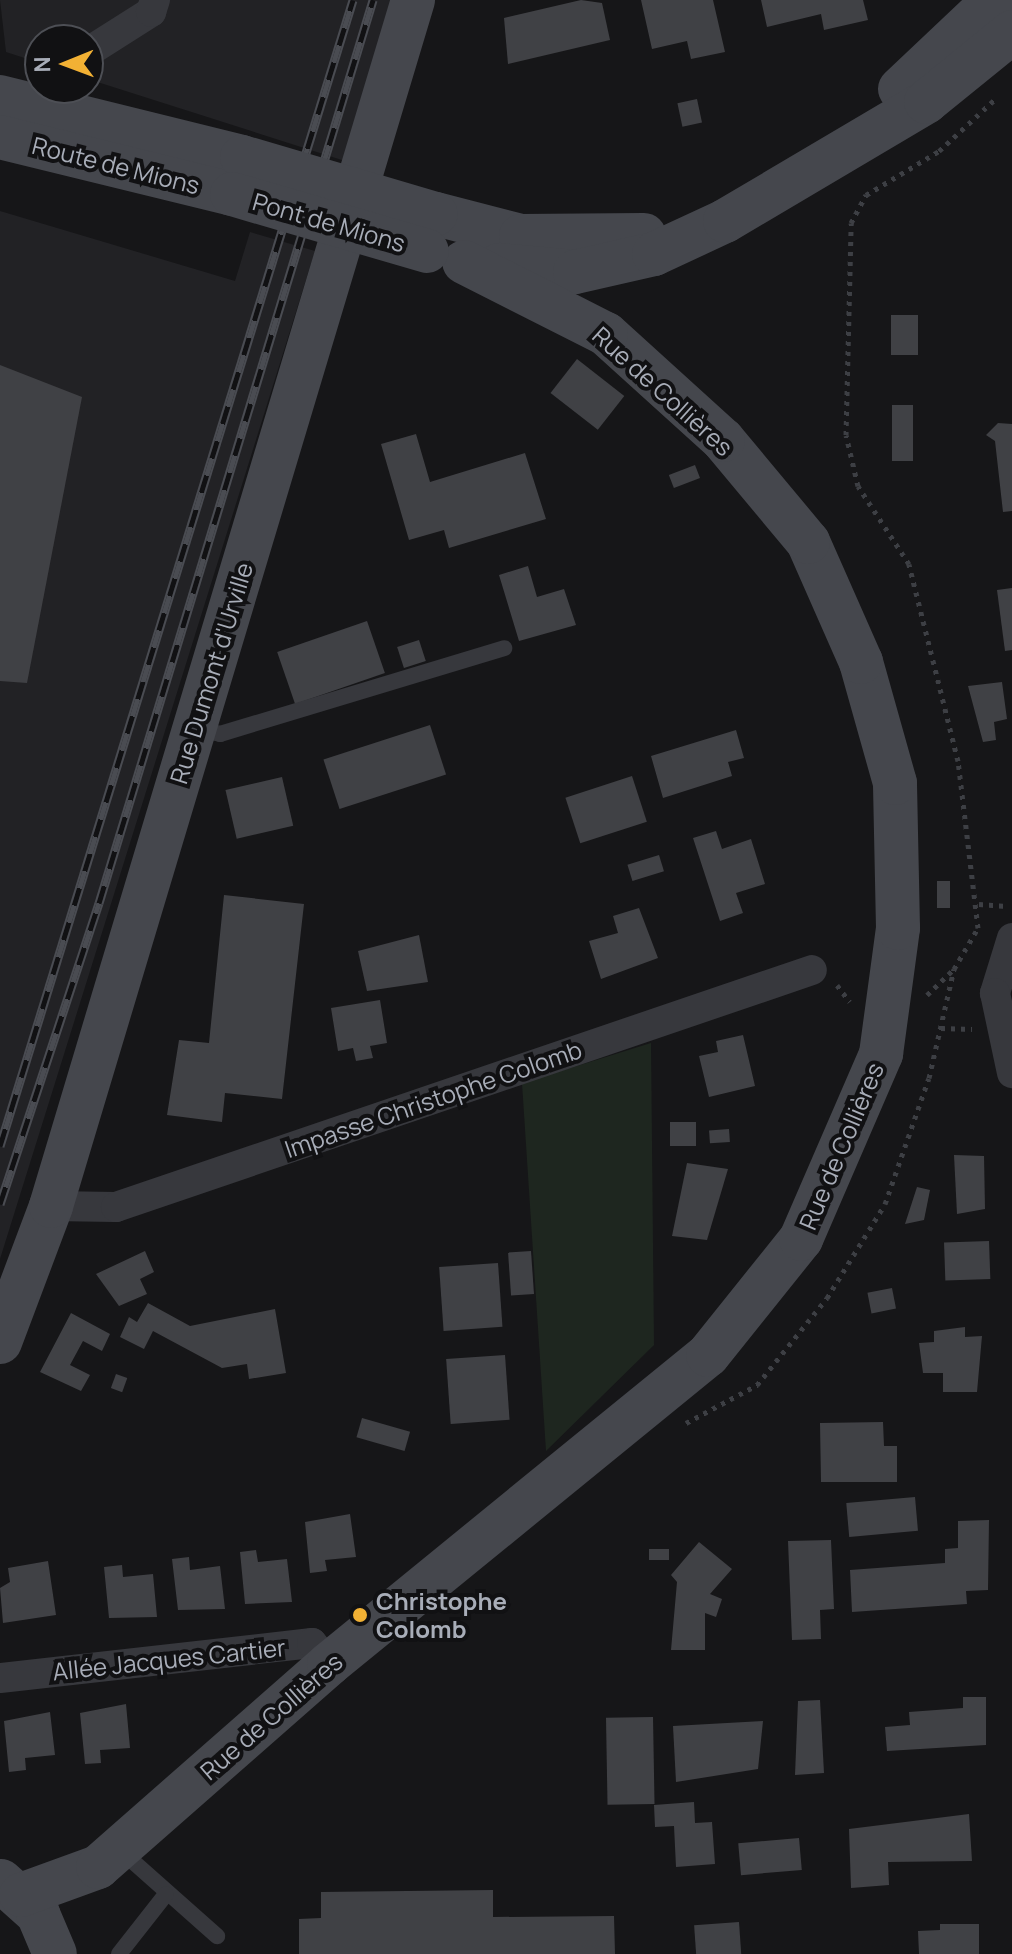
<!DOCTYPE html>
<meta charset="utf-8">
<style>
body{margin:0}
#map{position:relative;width:1012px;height:1954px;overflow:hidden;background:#161618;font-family:Manrope,sans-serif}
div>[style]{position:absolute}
.built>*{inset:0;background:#222225}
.green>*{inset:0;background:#1e261f}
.building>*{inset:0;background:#404145;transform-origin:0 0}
.path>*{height:5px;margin-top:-2.5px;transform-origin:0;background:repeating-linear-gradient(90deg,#3d3f44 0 4px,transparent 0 10px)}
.lane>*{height:16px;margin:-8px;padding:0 8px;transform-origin:8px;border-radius:8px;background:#37383d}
.street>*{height:30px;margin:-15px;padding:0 15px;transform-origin:15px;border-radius:15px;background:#37383d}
.secondary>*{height:44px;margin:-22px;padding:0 22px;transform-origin:22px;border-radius:22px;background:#45474d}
.rail>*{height:9px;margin-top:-4.5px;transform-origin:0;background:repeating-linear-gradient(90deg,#111113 0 18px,#4a4c52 0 36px);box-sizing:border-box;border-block:2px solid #4a4c52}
.secondary-bridge>*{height:44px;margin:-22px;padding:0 22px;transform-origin:22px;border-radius:22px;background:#45474d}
.dots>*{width:22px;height:22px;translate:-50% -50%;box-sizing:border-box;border:4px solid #111113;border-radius:50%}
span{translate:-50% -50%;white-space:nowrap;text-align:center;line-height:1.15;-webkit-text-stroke:8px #111113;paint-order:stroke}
.street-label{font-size:24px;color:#a8adb8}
.poi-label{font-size:24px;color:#a8adb8;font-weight:700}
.left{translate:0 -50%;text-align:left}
.north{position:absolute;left:24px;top:24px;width:80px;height:80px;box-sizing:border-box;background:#111113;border:2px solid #4d4f55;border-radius:50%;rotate:269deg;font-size:22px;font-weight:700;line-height:32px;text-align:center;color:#a8adb8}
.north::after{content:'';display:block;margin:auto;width:28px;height:36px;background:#f2b134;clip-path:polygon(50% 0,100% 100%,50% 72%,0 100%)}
</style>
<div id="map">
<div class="built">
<div style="clip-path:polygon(0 0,393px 0,345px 161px,88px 79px,88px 40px,40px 40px,40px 63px,6px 52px)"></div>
<div style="clip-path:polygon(0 211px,235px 281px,250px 232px,315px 251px,0 1259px)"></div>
</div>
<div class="green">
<div style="clip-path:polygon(651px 1043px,654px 1345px,546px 1451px,522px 1083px)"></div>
</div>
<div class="building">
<div style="clip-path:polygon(581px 0,602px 3px,610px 40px,508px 64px,504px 18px)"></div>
<div style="clip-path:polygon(641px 0,713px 0,725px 52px,691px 59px,687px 41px,652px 49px)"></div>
<div style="clip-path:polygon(761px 0,863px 0,868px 20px,824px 30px,821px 14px,767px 27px)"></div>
<div style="left:697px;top:99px;width:24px;height:20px;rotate:78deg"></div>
<div style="left:891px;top:315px;width:27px;height:40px"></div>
<div style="left:577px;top:359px;width:60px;height:43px;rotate:38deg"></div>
<div style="clip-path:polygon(0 365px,82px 397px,27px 683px,0 681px)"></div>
<div style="left:913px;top:405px;width:56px;height:21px;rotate:90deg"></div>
<div style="clip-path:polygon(1012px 424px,1012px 511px,1003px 512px,995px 441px,986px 435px,998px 423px)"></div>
<div style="clip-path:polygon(416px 434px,430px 482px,525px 453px,546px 519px,449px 548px,444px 530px,409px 540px,381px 444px)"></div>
<div style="left:695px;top:465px;width:14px;height:28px;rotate:69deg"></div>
<div style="clip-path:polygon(528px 566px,537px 597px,564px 589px,576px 625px,519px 641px,499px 575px)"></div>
<div style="clip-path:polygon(1012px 588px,1012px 650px,1005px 651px,997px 590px)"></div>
<div style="left:367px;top:621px;width:55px;height:95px;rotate:71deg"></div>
<div style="left:419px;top:640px;width:22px;height:23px;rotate:72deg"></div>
<div style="clip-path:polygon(1002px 682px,1007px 719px,994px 722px,996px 740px,983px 742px,968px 686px)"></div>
<div style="left:430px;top:725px;width:52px;height:112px;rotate:72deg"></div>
<div style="clip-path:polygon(736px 730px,744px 758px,728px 762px,732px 776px,663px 798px,651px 756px)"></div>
<div style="left:632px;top:776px;width:48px;height:70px;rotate:72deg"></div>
<div style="left:282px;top:777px;width:50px;height:58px;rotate:77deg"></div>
<div style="clip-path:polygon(716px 831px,722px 849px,751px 839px,765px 884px,736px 893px,743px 913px,720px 921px,693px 838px)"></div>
<div style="left:659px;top:855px;width:17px;height:33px;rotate:73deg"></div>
<div style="left:937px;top:881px;width:13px;height:27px"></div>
<div style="clip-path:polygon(224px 895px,304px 904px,282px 1099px,225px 1093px,222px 1122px,167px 1115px,179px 1040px,209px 1043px)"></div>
<div style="clip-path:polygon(639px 908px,658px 958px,601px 979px,589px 941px,618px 933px,613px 916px)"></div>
<div style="clip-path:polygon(419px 935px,428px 982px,367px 991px,358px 951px)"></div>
<div style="clip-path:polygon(380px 1000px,387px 1043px,370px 1046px,373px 1058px,356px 1061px,353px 1048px,338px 1051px,331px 1008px)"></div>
<div style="clip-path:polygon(743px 1035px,755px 1086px,709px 1097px,699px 1056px,718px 1052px,716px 1041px)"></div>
<div style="left:670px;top:1122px;width:26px;height:24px"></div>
<div style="left:729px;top:1129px;width:13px;height:20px;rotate:86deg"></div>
<div style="clip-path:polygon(954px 1155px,984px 1156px,985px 1209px,957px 1214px)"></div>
<div style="clip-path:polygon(687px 1163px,728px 1169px,707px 1240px,672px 1236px)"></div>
<div style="clip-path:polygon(917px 1187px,930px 1190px,924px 1220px,905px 1224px)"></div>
<div style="left:989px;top:1241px;width:38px;height:45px;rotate:88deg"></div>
<div style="clip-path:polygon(145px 1251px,154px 1272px,140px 1279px,147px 1294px,119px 1306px,96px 1274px)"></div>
<div style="left:531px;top:1251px;width:43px;height:23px;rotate:86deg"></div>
<div style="left:498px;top:1263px;width:64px;height:59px;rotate:86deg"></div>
<div style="left:892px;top:1288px;width:21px;height:25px;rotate:79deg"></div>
<div style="clip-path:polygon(148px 1303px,190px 1326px,275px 1309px,286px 1373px,249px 1379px,247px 1364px,222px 1368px,153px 1331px,144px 1349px,120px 1337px,129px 1317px,137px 1322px)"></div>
<div style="clip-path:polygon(71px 1313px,110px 1334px,102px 1351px,83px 1341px,70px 1365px,90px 1375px,81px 1391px,40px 1372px)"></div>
<div style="clip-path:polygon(965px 1327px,965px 1337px,982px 1336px,977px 1392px,943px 1392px,943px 1373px,923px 1373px,919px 1343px,934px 1342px,934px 1331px)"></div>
<div style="left:505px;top:1355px;width:65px;height:59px;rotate:86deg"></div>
<div style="left:116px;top:1374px;width:12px;height:15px;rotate:20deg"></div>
<div style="left:362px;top:1418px;width:50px;height:20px;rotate:16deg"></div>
<div style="clip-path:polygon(883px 1422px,884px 1446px,897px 1446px,897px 1482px,821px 1482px,820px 1423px)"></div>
<div style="left:915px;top:1497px;width:34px;height:69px;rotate:85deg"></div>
<div style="clip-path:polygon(350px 1514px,356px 1557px,325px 1560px,327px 1571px,310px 1573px,305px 1522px)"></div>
<div style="clip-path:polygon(989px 1520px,988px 1590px,966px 1591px,967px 1604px,852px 1612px,850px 1570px,945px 1563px,945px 1549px,958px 1548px,958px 1521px)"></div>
<div style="clip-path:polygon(831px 1540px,834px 1609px,820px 1610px,821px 1639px,792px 1640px,788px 1541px)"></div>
<div style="clip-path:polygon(699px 1542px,732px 1569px,710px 1594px,722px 1599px,716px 1617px,705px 1613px,705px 1650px,671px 1650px,677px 1582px,671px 1575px)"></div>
<div style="left:669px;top:1549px;width:11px;height:20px;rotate:90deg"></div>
<div style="clip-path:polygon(256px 1550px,258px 1562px,287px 1559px,292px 1602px,245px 1604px,240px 1552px)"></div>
<div style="clip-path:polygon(189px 1557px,190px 1570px,220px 1566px,225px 1609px,178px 1610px,172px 1559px)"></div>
<div style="clip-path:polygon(48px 1561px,56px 1615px,3px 1623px,0 1588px,10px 1582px,8px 1568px)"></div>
<div style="clip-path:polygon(122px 1565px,123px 1577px,153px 1574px,157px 1617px,109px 1618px,104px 1567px)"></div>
<div style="clip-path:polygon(963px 1697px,986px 1697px,986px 1745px,887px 1751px,885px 1727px,910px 1725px,909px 1712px,963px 1708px)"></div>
<div style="clip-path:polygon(820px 1700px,824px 1773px,795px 1775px,798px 1701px)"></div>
<div style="clip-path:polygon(126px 1704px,130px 1748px,100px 1750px,101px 1763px,85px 1764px,80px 1713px)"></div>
<div style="clip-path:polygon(50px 1712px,55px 1755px,25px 1758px,26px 1770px,9px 1772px,4px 1721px)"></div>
<div style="left:653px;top:1717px;width:87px;height:47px;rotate:89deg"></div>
<div style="clip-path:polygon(763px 1721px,758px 1769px,676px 1782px,673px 1726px)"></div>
<div style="clip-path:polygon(694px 1802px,695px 1823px,712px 1822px,715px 1864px,676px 1867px,674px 1826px,655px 1827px,654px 1805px)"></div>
<div style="clip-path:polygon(969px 1814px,972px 1861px,888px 1862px,889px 1885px,851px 1888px,849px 1829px)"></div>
<div style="left:799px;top:1838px;width:32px;height:61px;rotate:85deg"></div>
<div style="clip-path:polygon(493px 1890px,493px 1917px,614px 1916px,615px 1954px,299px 1954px,299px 1919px,321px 1918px,321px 1892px)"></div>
<div style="left:739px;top:1922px;width:32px;height:45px;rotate:86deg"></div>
<div style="clip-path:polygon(940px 1924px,979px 1924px,979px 1954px,919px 1954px,918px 1931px,940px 1930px)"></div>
</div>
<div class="path">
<div style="left:979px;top:904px;width:27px;rotate:4deg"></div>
<div style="left:837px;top:985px;width:21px;rotate:53deg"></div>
<div style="left:927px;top:995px;width:37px;rotate:-44deg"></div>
<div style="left:941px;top:1028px;width:31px;rotate:2deg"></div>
<div style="left:686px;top:1423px;width:81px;rotate:-28.2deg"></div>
<div style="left:757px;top:1385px;width:112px;rotate:-51.2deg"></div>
<div style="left:827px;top:1298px;width:110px;rotate:-58.3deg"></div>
<div style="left:885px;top:1204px;width:133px;rotate:-70.8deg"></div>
<div style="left:929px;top:1078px;width:112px;rotate:-77.1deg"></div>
<div style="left:954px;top:969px;width:48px;rotate:-59.7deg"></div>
<div style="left:978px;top:928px;width:168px;rotate:-96.8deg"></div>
<div style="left:958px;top:761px;width:203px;rotate:-104deg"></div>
<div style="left:909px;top:564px;width:93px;rotate:-123.2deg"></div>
<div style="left:858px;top:486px;width:52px;rotate:-103.2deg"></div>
<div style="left:846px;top:435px;width:212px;rotate:-88.6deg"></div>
<div style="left:851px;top:223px;width:32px;rotate:-62deg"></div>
<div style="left:866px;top:195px;width:85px;rotate:-31.1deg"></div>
<div style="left:939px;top:151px;width:75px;rotate:-42.8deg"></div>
</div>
<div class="lane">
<div style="left:196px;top:728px;width:25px;rotate:14deg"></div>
<div style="left:220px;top:734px;width:297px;rotate:-16.8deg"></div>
<div style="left:120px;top:1850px;width:130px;rotate:41.6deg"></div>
<div style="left:119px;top:1954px;width:76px;rotate:-51.9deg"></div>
</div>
<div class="street">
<div style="left:88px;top:52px;width:75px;rotate:-32.4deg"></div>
<div style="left:151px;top:12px;width:13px;rotate:-72deg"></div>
<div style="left:1012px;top:938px;width:58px;rotate:107.2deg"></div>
<div style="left:995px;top:993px;width:82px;rotate:78deg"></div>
<div style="left:51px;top:1206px;width:65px;rotate:0.9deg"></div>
<div style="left:116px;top:1207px;width:735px;rotate:-18.8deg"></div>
<div style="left:0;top:1678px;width:314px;rotate:-6.4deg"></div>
<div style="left:312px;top:1643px;width:27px;rotate:51deg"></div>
</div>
<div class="secondary">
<div style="left:900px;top:89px;width:129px;rotate:-43.4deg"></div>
<div style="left:0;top:97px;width:249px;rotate:13.9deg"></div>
<div style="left:0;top:137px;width:239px;rotate:13.8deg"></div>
<div style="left:436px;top:214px;width:88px;rotate:14.5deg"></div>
<div style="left:521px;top:236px;width:123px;rotate:-0.5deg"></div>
<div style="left:499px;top:265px;width:76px;rotate:5.3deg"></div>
<div style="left:575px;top:272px;width:81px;rotate:-12.8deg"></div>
<div style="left:654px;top:254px;width:78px;rotate:-24.9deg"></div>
<div style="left:725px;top:221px;width:234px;rotate:-30.6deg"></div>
<div style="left:926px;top:102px;width:111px;rotate:-39.1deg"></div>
<div style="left:0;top:1342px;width:145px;rotate:-69.4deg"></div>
<div style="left:51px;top:1206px;width:1259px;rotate:-73.29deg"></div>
<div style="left:1px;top:1881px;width:50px;rotate:41.7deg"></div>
<div style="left:38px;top:1914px;width:43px;rotate:67deg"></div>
<div style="left:21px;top:1895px;width:82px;rotate:-20deg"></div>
<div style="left:98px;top:1867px;width:308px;rotate:-41.3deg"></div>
<div style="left:329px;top:1664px;width:489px;rotate:-39.2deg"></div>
<div style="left:708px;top:1355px;width:149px;rotate:-51.3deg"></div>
<div style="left:801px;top:1239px;width:202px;rotate:-66.6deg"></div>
<div style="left:881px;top:1054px;width:127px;rotate:-82.3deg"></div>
<div style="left:898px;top:928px;width:145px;rotate:-91.2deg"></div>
<div style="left:895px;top:783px;width:126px;rotate:-105.7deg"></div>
<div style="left:861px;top:662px;width:131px;rotate:-113.8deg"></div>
<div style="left:808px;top:542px;width:133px;rotate:-129.8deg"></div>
<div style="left:723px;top:440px;width:158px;rotate:-137.8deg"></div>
<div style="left:606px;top:334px;width:159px;rotate:-153.1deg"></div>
</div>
<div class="rail">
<div style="left:0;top:1146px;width:1199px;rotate:-72.88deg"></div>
<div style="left:0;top:1204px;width:317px;rotate:-71.8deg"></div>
<div style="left:99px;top:903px;width:944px;rotate:-73.12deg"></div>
</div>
<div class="secondary-bridge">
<div style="left:242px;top:157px;width:202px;rotate:16.4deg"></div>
<div style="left:232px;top:194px;width:203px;rotate:16.3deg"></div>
</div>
<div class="dots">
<div style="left:360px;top:1615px;background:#f2b134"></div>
</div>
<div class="street-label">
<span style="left:116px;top:165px;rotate:14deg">Route de Mions</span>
<span style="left:329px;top:222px;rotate:16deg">Pont de Mions</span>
<span style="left:663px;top:391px;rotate:42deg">Rue de Collières</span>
<span style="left:211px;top:673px;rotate:-73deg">Rue Dumont d'Urville</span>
<span style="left:433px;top:1099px;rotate:-19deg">Impasse Christophe Colomb</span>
<span style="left:841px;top:1146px;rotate:-67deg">Rue de Collières</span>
<span style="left:169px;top:1659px;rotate:-6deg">Allée Jacques Cartier</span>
<span style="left:271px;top:1716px;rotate:-41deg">Rue de Collières</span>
</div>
<div class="poi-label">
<span class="left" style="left:376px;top:1615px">Christophe<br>Colomb</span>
</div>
<div class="north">N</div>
</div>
